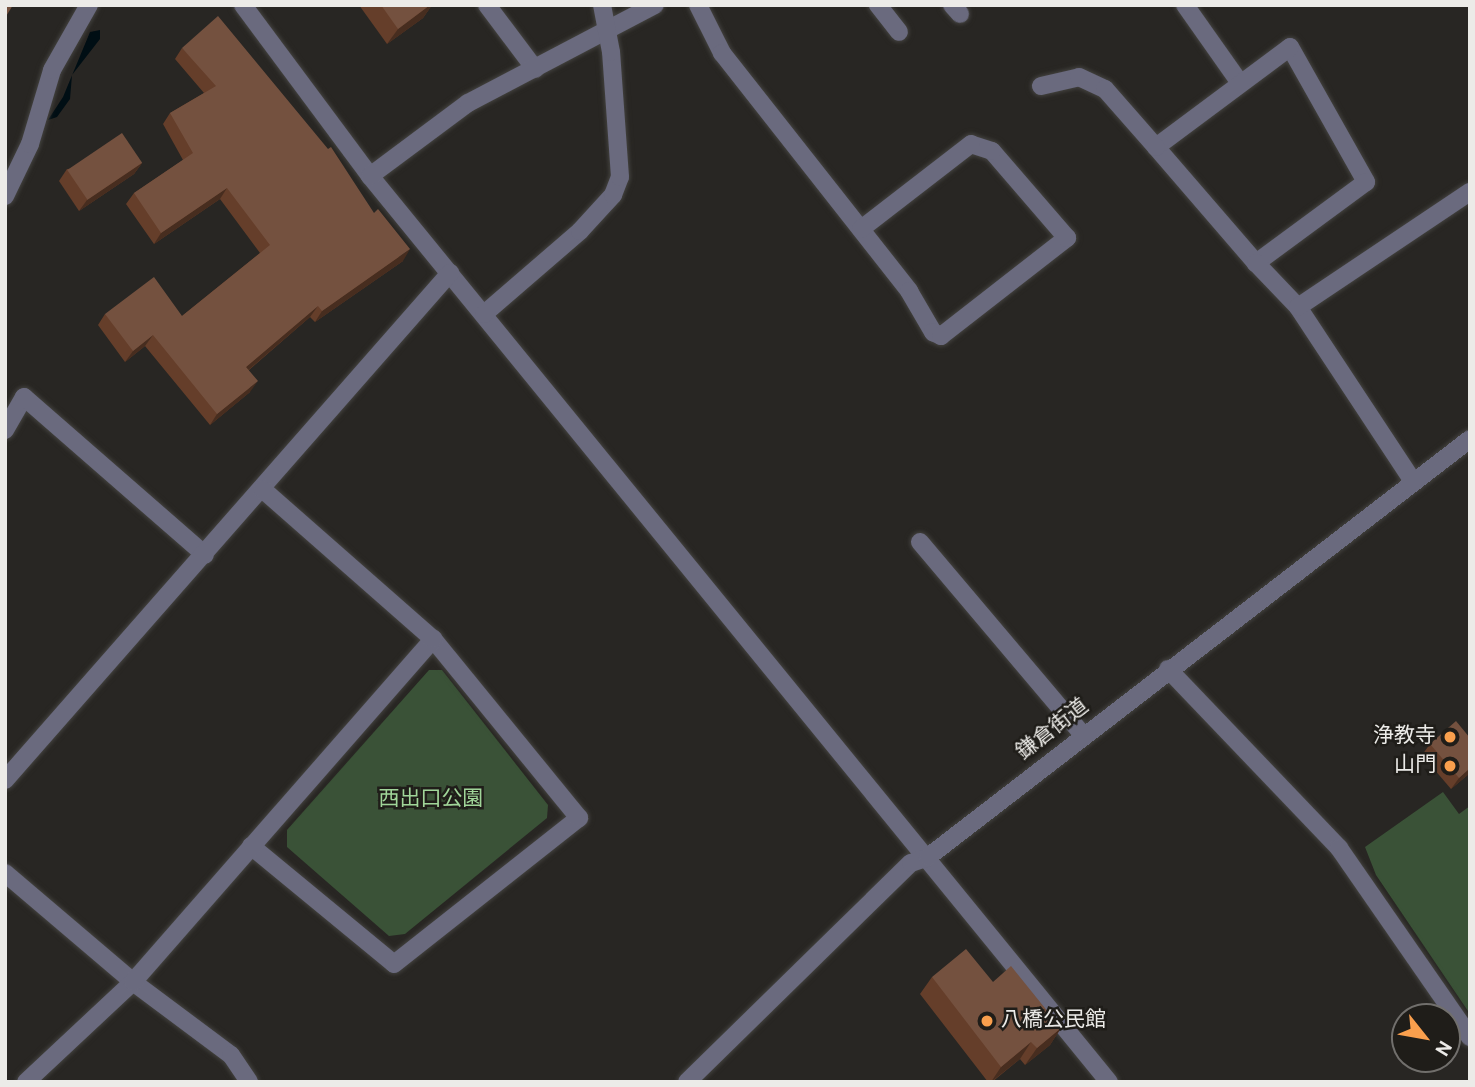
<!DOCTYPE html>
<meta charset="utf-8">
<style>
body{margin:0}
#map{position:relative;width:1475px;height:1087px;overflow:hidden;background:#282623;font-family:Overpass,"Noto Sans JP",sans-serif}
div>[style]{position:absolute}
.green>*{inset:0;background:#3a5237}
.water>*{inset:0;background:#000e14}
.roads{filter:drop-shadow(0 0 2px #43423f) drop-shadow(0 0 2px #43423f)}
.minor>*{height:18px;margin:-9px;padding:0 9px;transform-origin:9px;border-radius:9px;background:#6a6a7e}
.wall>*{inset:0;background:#653e2a}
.shaded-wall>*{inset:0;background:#472d1f}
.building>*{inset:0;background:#74513f;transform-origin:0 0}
.dots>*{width:19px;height:19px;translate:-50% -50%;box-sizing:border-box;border:4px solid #1f1d19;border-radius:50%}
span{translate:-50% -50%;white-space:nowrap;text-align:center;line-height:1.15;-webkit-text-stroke:5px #1f1d19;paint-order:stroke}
.street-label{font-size:21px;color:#ecebe8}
.poi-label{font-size:21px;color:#ecebe8}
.right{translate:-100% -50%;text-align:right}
.left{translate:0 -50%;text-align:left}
.park-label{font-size:21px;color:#a0d599}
.frame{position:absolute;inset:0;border:7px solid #ecebe8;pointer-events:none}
.north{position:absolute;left:1391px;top:1003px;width:70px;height:70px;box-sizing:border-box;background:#1f1d19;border:2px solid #716f6c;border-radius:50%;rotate:121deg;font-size:19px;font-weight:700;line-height:28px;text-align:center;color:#ecebe8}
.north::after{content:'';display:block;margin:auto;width:24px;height:32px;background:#f99f4d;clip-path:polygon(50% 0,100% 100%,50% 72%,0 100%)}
</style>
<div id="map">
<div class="green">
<div style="clip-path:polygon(429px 670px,442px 670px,548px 805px,547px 818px,405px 934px,389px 936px,287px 847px,287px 830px)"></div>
<div style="clip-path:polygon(1443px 792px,1459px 814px,1470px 806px,1470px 1014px,1376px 875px,1365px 847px)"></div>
</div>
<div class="water">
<div style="clip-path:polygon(100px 30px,100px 39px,72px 75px,70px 99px,57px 117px,48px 120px,63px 97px,90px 32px)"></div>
</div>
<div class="roads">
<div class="minor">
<div style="left:243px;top:5px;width:213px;rotate:53.4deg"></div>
<div style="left:370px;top:176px;width:1169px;rotate:50.8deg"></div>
<div style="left:487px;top:5px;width:80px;rotate:53.1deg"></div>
<div style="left:698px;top:5px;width:54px;rotate:63.4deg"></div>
<div style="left:722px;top:53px;width:303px;rotate:51.8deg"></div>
<div style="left:909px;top:291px;width:48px;rotate:59.7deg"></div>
<div style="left:933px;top:332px;width:9px;rotate:27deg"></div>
<div style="left:941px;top:336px;width:160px;rotate:-37.9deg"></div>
<div style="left:1067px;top:238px;width:115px;rotate:-130.8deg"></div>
<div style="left:992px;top:151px;width:22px;rotate:-162deg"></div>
<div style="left:971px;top:144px;width:139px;rotate:142.3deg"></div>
<div style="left:878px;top:5px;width:34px;rotate:52deg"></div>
<div style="left:952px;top:5px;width:12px;rotate:48deg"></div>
<div style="left:1185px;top:5px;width:95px;rotate:54.8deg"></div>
<div style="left:1290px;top:47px;width:155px;rotate:60.6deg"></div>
<div style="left:1366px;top:182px;width:137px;rotate:143.6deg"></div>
<div style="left:1256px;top:263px;width:153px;rotate:-130.8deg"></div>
<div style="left:1156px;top:147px;width:167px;rotate:-36.7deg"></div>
<div style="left:1041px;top:86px;width:39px;rotate:-13deg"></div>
<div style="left:1079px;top:77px;width:29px;rotate:25deg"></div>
<div style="left:1105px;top:89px;width:77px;rotate:48.7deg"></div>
<div style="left:370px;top:176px;width:122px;rotate:-36.7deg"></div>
<div style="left:468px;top:103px;width:211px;rotate:-27.7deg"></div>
<div style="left:5px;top:196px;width:58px;rotate:-64.3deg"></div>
<div style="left:30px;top:144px;width:77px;rotate:-73.4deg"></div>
<div style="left:52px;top:70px;width:75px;rotate:-60.4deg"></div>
<div style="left:1256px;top:263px;width:61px;rotate:46.3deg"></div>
<div style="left:1298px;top:307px;width:207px;rotate:56.6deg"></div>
<div style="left:1298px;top:307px;width:207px;rotate:-33.8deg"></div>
<div style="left:484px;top:314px;width:127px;rotate:-40.8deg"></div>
<div style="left:580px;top:231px;width:49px;rotate:-47.5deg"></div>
<div style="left:613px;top:195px;width:19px;rotate:-69deg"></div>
<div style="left:620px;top:177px;width:125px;rotate:-94.1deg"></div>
<div style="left:611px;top:52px;width:48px;rotate:-100.8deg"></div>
<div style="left:5px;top:430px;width:38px;rotate:-60deg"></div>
<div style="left:24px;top:397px;width:240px;rotate:41.1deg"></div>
<div style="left:920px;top:542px;width:253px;rotate:49.8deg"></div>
<div style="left:1168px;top:669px;width:248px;rotate:46.3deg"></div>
<div style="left:1339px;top:848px;width:230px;rotate:55.3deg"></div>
<div style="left:5px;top:780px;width:675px;rotate:-48.73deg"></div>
<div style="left:251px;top:846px;width:185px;rotate:39.5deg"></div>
<div style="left:394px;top:964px;width:236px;rotate:-38.3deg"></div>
<div style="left:579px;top:818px;width:231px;rotate:-129.2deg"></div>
<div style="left:5px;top:873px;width:168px;rotate:40.4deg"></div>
<div style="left:133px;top:982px;width:122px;rotate:36.7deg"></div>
<div style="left:231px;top:1055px;width:32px;rotate:56deg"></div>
<div style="left:26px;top:1082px;width:146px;rotate:-43.1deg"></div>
<div style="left:133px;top:982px;width:456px;rotate:-48.8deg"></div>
<div style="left:433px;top:639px;width:227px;rotate:-138.7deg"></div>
<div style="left:687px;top:1082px;width:313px;rotate:-44.4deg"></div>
<div style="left:911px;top:863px;width:18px;rotate:-19deg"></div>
<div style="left:928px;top:857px;width:684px;rotate:-37.64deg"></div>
</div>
</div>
<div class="wall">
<div style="clip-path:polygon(359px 5px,432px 5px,423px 18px,387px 44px)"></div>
<div style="clip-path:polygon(182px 48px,403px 261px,315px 322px,310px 317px,249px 370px,250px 392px,210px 425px,145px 346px,125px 362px,98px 325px,105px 314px,182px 316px,260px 253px,220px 199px,154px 244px,126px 204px,134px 193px,183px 160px,163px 124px,170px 113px,204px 93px,175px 59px)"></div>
<div style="clip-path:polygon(142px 163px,134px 174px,79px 211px,59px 181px,67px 169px)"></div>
<div style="clip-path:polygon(1470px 738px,1470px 773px,1451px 789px,1422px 755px,1430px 744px)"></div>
<div style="clip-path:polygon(932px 977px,993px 982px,1061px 1028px,1050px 1045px,1025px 1065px,1020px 1059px,992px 1082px,988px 1082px,920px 994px)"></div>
</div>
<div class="shaded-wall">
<div style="clip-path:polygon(430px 5px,432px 5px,423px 18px,387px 44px,398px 29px)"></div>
<div style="clip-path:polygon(142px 163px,134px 174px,79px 211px,87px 200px)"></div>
<div style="clip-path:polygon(227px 188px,220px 199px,154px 244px,161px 233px)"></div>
<div style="clip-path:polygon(410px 249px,403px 261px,315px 322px,322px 311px)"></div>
<div style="clip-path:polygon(318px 306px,310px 317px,239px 378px,246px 367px)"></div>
<div style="clip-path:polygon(153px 335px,145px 346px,125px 362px,133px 351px)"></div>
<div style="clip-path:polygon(258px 381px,250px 392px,210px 425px,217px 414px)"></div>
<div style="clip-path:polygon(1470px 768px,1470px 773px,1451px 789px,1459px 778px)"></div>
<div style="clip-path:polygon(1061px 1028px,1050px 1045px,1025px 1065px,1037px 1048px)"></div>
<div style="clip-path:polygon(1031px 1042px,1020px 1059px,991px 1082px,1001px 1067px)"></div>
</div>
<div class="building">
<div style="clip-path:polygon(5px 5px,13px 5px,5px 18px)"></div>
<div style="clip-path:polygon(381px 5px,430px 5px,398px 29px)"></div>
<div style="clip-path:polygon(218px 16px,328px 149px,331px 147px,374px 213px,378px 209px,410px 249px,322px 311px,318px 306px,246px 367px,258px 381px,217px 414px,153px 335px,133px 351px,105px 314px,154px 277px,182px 316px,270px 245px,227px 188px,161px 233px,134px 193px,193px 153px,170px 113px,216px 86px,182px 48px)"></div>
<div style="left:122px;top:133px;width:36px;height:66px;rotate:56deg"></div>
<div style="clip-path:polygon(1456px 721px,1470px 738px,1470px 768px,1459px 778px,1430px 744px)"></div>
<div style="clip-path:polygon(966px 949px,993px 982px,1011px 966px,1061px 1028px,1037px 1048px,1031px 1042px,1001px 1067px,932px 977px)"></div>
</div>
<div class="dots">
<div style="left:1450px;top:737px;background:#f99f4d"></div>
<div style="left:1450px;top:766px;background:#f99f4d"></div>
<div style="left:987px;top:1021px;background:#f99f4d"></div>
</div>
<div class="street-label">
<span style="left:1053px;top:730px;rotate:-38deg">鎌倉街道</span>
</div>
<div class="poi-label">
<span class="right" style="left:1436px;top:737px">浄教寺</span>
<span class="right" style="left:1436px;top:766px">山門</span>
<span class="left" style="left:1001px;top:1021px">八橋公民館</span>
</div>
<div class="park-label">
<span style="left:431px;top:800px">西出口公園</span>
</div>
<div class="frame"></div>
<div class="north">N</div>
</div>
